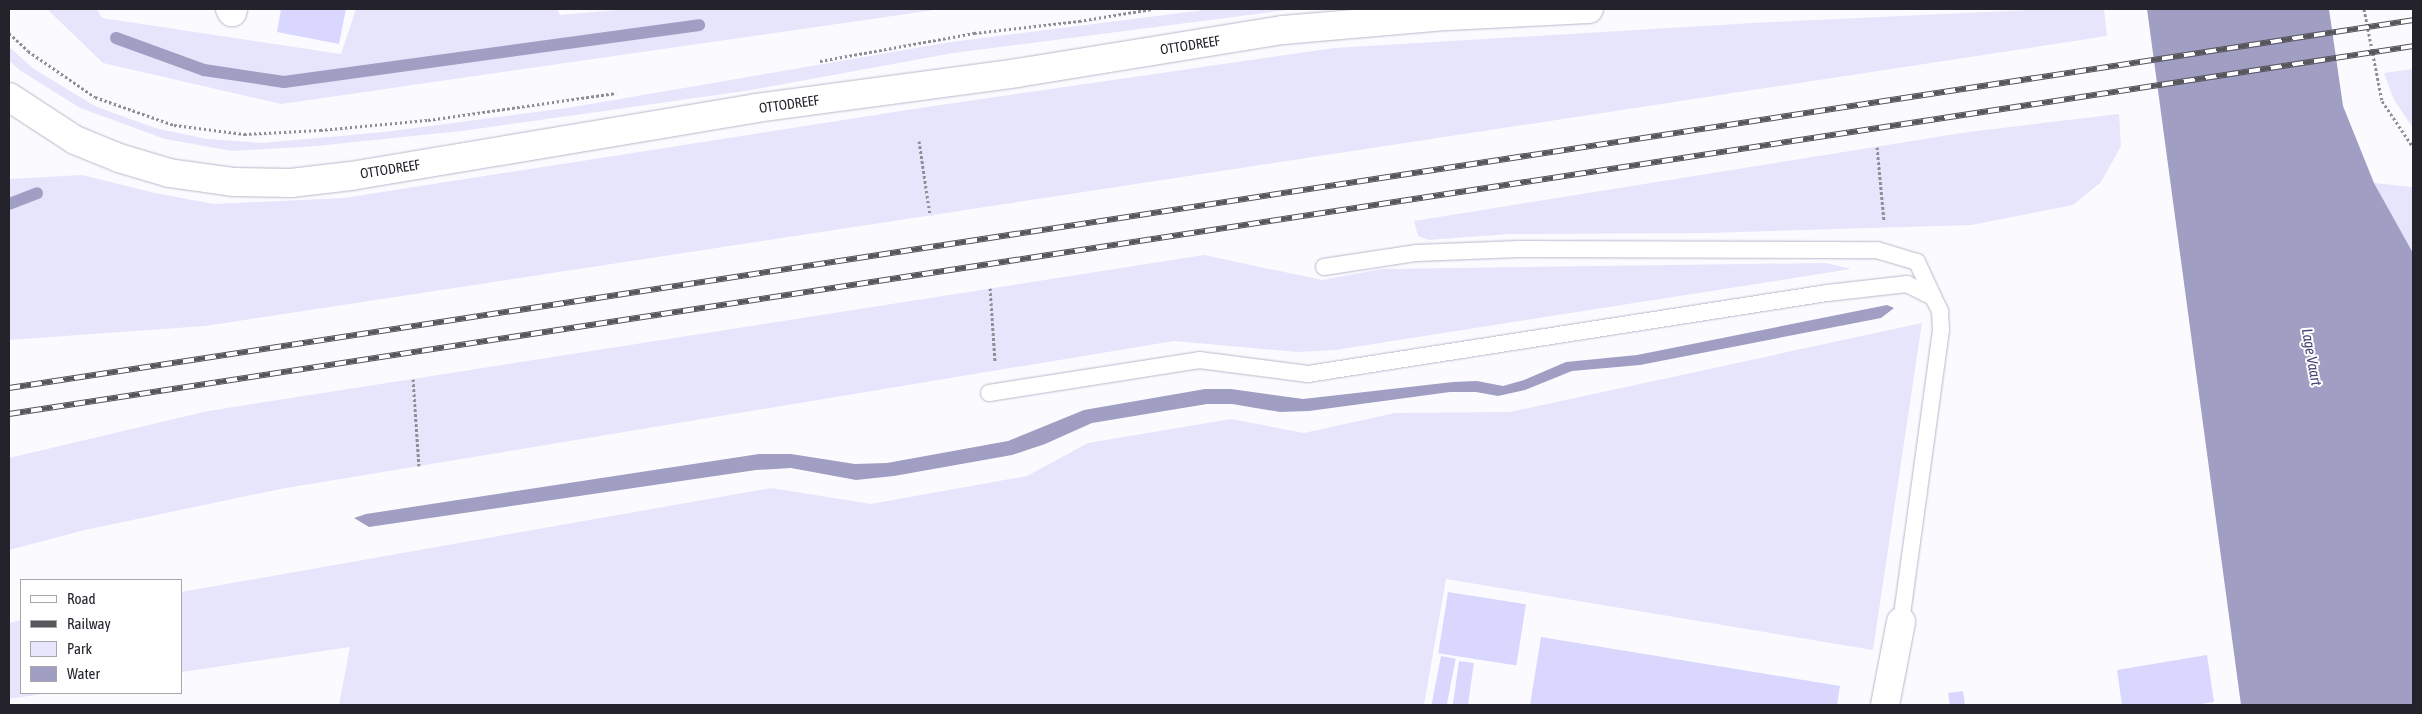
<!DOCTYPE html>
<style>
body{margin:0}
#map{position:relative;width:2422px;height:714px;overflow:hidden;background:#fbfbff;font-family:"Asap Condensed",sans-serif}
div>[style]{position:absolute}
.green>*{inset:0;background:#e6e5fc}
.water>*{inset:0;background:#a09ec3}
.stream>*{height:12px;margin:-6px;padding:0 6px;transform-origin:6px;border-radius:6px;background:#a09ec3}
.building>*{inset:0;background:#d9d7fe;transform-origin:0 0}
.path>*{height:3px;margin-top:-1.5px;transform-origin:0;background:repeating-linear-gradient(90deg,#8e8e94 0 2.5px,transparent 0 5px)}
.roads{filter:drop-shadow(0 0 1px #b9b8cb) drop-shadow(0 0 1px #b9b8cb)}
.lane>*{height:16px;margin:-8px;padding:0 8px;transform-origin:8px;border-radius:8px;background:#fff}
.street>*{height:28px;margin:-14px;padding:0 14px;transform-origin:14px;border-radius:14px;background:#fff}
.secondary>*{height:28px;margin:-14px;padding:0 14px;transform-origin:14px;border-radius:14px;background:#fff}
.rail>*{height:5.5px;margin-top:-2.75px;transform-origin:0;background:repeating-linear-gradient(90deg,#fff 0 11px,#57565d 0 22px);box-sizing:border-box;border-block:1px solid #57565d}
span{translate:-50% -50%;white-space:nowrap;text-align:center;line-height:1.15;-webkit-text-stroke:4px #fff;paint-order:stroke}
.street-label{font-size:14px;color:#24232b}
.water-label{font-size:15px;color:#474173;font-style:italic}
.frame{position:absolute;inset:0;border:10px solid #24232b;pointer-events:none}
.legend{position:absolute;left:20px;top:579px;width:162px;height:115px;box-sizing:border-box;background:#fff;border:1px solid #a7a7aa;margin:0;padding:6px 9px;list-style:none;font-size:15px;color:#24232b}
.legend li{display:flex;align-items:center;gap:10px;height:25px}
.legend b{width:25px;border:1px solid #a7a7aa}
</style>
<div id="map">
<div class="green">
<div style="clip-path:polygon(47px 9px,97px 9px,102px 18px,341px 54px,356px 9px,557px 9px,560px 15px,627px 9px,941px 9px,281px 104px,103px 63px)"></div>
<div style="clip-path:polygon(1212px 9px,1296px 9px,953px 53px,745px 91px,462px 131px,316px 146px,232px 151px,165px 139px,80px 108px,21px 71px,9px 61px,9px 47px,34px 69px,95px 106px,155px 128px,207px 139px,262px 143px,384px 132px,567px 108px,951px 42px)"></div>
<div style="clip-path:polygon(2052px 9px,2104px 9px,2107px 36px,205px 326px,9px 340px,9px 179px,82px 175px,155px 193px,214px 204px,344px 198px,920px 108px,1334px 48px,1753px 23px)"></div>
<div style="clip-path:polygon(2413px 69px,2413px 128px,2394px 100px,2384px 73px)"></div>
<div style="clip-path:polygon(2119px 114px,2121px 146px,2101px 182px,2073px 205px,1971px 225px,1706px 233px,1509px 234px,1429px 240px,1418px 236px,1414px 221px,1968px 132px)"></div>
<div style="clip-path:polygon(2374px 183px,2413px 187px,2413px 253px)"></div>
<div style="clip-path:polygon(1204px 255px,1322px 280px,1382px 269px,1826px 263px,1851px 269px,1335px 350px,1297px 352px,1174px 341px,280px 489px,85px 530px,9px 550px,9px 458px,208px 411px)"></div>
<div style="clip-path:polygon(1922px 323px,1873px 650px,1446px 579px,1424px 705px,339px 705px,350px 647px,181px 672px,181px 592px,771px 488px,871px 504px,1027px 476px,1088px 443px,1231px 419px,1304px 433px,1395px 413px,1510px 412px)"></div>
<div style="clip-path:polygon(21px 620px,21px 693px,48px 693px,9px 699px,9px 623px)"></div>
</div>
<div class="water">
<div style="clip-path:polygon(2147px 9px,2329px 9px,2343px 106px,2374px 183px,2413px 253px,2413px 705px,2241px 705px)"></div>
<div style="clip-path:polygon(1887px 305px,1894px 308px,1881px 318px,1640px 365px,1572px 371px,1525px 390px,1498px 396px,1476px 392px,1450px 392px,1309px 411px,1280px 412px,1232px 404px,1207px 404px,1092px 423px,1045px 444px,1012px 455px,894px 476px,856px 480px,791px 468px,756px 470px,369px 527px,354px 518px,366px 514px,759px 454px,791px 454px,855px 464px,887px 463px,1008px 441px,1084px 410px,1205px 389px,1231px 389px,1303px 399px,1453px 382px,1477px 381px,1503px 386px,1524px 380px,1566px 362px,1637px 355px)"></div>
</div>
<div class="stream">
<div style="left:116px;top:38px;width:94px;rotate:20deg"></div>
<div style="left:204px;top:70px;width:81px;rotate:8.5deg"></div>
<div style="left:284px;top:82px;width:419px;rotate:-7.8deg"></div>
<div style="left:9px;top:204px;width:30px;rotate:-21deg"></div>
</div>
<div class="building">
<div style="clip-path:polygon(281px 9px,346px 9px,339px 44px,277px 32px)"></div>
<div style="left:1448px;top:592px;width:79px;height:62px;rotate:9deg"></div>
<div style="clip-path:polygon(1541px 637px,1840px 686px,1837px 705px,1530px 705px)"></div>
<div style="clip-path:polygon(2207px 655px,2214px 702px,2195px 705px,2122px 705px,2117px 670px)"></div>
<div style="left:1441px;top:656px;width:15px;height:50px;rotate:11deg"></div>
<div style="left:1459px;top:661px;width:15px;height:45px;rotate:8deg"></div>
<div style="clip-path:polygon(1963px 691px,1965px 705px,1950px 705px,1948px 693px)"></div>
</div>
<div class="path">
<div style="left:2364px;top:9px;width:94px;rotate:78.9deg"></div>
<div style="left:2382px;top:101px;width:55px;rotate:56deg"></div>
<div style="left:9px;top:33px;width:26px;rotate:43deg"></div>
<div style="left:28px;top:51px;width:81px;rotate:34.5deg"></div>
<div style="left:95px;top:97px;width:84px;rotate:19.5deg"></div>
<div style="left:174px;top:125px;width:71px;rotate:7.3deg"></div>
<div style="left:244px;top:134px;width:76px;rotate:-3deg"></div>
<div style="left:320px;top:130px;width:108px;rotate:-5.3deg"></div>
<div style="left:428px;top:120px;width:190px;rotate:-8.2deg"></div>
<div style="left:820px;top:61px;width:157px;rotate:-10.3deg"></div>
<div style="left:974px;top:33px;width:106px;rotate:-6.5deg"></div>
<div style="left:1079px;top:21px;width:74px;rotate:-9.3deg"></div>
<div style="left:919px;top:141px;width:75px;rotate:81.5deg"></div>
<div style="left:1877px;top:147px;width:74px;rotate:84.6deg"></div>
<div style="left:990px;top:288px;width:74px;rotate:86.1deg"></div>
<div style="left:413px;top:379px;width:87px;rotate:86.1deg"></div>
</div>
<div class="roads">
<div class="lane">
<div style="left:1324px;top:267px;width:94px;rotate:-8.6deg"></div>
<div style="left:1417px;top:253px;width:102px;rotate:-2.2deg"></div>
<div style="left:1519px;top:249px;width:358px;rotate:0.2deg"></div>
<div style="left:1877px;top:250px;width:42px;rotate:16.7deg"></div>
<div style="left:1917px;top:262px;width:38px;rotate:65deg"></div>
<div style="left:989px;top:393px;width:213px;rotate:-8.9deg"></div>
<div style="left:1199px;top:360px;width:110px;rotate:7.3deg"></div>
<div style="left:1308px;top:374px;width:525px;rotate:-8.87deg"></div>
<div style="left:1827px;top:293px;width:81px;rotate:-6.4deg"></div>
<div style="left:1907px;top:284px;width:29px;rotate:27deg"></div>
<div style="left:1933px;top:297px;width:16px;rotate:63deg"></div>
<div style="left:1940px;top:311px;width:19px;rotate:87deg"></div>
<div style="left:1941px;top:330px;width:295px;rotate:97.8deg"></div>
</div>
<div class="street">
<div style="left:230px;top:9px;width:4px;rotate:56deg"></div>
<div style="left:232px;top:12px;width:3px;rotate:-72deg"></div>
<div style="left:1885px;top:705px;width:85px;rotate:-79.1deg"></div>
</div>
<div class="secondary">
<div style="left:9px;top:97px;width:79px;rotate:33.1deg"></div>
<div style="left:75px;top:140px;width:48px;rotate:22.2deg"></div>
<div style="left:119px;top:158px;width:52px;rotate:16.7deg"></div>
<div style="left:169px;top:173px;width:66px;rotate:7.9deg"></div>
<div style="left:234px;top:182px;width:57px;rotate:1deg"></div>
<div style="left:291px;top:183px;width:60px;rotate:-6.7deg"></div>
<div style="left:351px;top:176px;width:411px;rotate:-9.5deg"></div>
<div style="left:756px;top:108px;width:263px;rotate:-7.6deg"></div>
<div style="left:1017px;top:73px;width:269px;rotate:-9.2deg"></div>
<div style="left:1283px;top:30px;width:165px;rotate:-4.9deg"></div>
<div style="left:1447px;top:16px;width:142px;rotate:-2.8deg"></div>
</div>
</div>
<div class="rail">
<div style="left:9px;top:388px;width:2432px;rotate:-8.7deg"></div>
<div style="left:9px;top:414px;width:2432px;rotate:-8.7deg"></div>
</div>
<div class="street-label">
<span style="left:1190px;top:45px;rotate:-9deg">OTTODREEF</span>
<span style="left:789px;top:104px;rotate:-8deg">OTTODREEF</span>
<span style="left:390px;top:169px;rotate:-9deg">OTTODREEF</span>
</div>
<div class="water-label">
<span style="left:2312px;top:357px;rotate:80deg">Lage Vaart</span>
</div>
<div class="frame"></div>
<ul class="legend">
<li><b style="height:6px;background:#fff"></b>Road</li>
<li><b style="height:6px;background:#57565d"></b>Railway</li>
<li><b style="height:14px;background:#e6e5fc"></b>Park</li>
<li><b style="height:14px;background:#a09ec3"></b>Water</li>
</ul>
</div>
